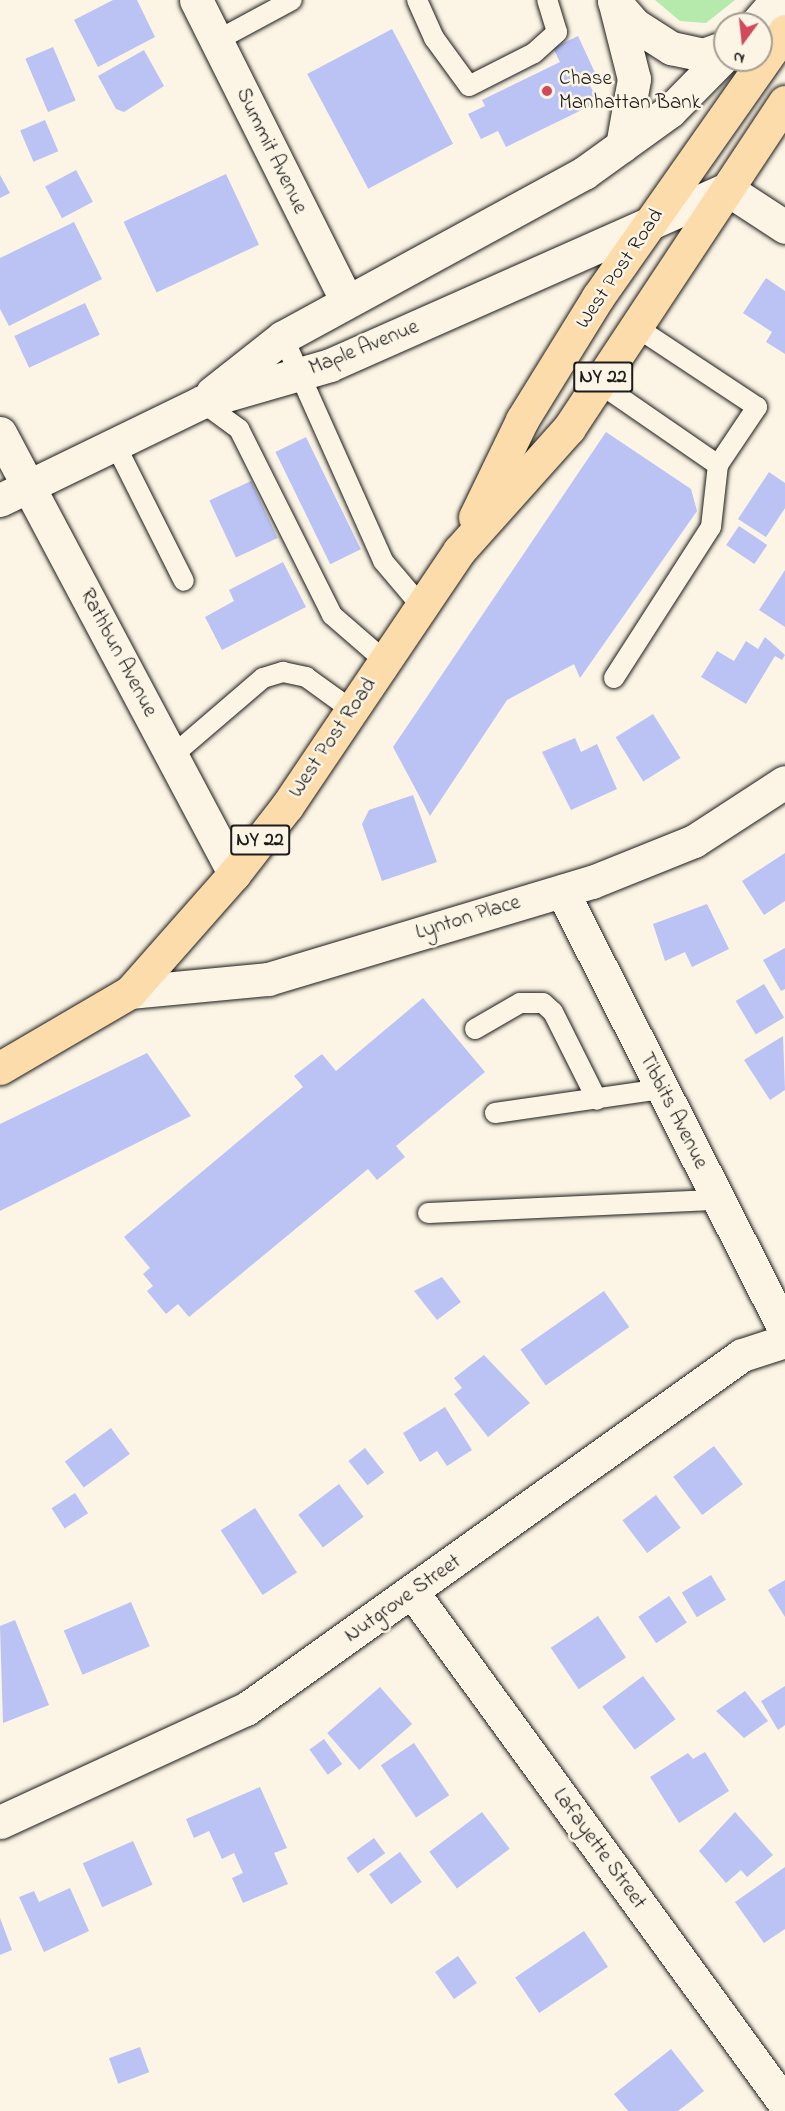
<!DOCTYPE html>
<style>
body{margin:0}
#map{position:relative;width:785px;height:2111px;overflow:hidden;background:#fcf5e5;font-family:"Indie Flower",sans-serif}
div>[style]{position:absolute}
.green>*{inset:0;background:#b6eaac}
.building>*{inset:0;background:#bac3f4;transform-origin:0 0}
.roads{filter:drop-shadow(0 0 2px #1c1c1c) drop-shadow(0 0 2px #1c1c1c)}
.service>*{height:20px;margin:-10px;padding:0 10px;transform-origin:10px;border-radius:10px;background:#fcf5e5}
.minor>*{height:33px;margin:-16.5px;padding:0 16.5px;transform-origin:16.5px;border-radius:16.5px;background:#fcf5e5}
.tertiary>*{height:33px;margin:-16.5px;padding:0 16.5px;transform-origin:16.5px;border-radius:16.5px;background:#fcf5e5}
.primary>*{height:33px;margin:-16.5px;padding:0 16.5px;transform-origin:16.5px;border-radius:16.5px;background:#fddcac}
.dots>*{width:16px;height:16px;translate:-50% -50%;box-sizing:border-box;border:3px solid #fcf5e5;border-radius:50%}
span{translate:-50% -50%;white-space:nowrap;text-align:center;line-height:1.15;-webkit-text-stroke:5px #fcf5e5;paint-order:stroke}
.shield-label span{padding:2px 4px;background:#fcf5e5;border:2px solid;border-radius:4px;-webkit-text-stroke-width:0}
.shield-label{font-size:20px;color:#1c1c1c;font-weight:700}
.poi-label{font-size:21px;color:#1c1c1c}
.left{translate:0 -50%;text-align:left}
.street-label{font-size:21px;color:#1c1c1c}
.north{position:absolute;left:713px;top:12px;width:60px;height:60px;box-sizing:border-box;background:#fcf5e5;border:2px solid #a29e95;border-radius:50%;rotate:195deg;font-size:16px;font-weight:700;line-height:24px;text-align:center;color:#1c1c1c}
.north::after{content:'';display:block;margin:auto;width:21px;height:27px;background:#d1495b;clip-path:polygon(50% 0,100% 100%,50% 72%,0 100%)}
</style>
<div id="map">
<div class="green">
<div style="clip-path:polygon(655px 0,735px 0,706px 23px,680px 21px)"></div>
</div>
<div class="building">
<div style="clip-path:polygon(113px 0,137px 0,155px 37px,98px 67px,74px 20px)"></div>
<div style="left:392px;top:29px;width:130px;height:96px;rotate:62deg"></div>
<div style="clip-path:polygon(578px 36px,597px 77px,588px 81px,598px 102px,506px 147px,498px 131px,481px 139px,468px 114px,485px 106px,482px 100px,560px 62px,553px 48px)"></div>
<div style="left:53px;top:47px;width:58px;height:30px;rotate:67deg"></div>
<div style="clip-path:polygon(144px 50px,164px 86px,124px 112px,116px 109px,98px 76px)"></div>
<div style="left:45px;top:120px;width:34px;height:27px;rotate:67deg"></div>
<div style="left:76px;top:170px;width:36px;height:35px;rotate:62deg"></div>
<div style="left:226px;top:174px;width:78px;height:113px;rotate:65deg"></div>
<div style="clip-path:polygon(0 175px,10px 193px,0 198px)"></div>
<div style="clip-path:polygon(74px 222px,102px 279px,9px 326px,0 309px,0 258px)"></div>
<div style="clip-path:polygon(766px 278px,785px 291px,785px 354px,766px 342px,772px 332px,743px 313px)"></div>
<div style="left:85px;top:303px;width:35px;height:78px;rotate:65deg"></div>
<div style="clip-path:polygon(606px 432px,691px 489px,697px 511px,580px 678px,574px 664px,507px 700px,430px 816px,393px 747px)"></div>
<div style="left:306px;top:437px;width:125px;height:34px;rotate:64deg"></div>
<div style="clip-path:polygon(769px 472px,785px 483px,785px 508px,766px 537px,738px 519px)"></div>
<div style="left:251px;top:481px;width:63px;height:46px;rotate:65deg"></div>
<div style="left:739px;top:526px;width:34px;height:23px;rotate:34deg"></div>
<div style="clip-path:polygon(283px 562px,306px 607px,222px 650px,205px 617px,234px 601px,229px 590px)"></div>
<div style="clip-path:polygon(785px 570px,785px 627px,759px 610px)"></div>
<div style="clip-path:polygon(765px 637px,785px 655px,782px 660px,775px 656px,746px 704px,701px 677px,717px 651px,734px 661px,746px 641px,758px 649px)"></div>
<div style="left:653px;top:714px;width:52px;height:44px;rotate:58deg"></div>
<div style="clip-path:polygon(575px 738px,581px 752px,597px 744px,617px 789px,571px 810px,542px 752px)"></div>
<div style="clip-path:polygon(413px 795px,437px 862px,382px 881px,362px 824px,369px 810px)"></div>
<div style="clip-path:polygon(785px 853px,785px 901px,764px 915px,742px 881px)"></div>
<div style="clip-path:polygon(707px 904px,729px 949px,692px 967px,685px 952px,665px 961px,653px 924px)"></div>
<div style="clip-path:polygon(785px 948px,785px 989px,781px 991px,763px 960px)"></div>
<div style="left:764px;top:984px;width:39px;height:33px;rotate:59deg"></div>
<div style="clip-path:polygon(423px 998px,485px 1072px,396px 1146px,405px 1157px,377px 1180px,368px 1169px,189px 1317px,178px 1304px,166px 1314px,147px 1291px,153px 1286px,143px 1274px,150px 1268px,124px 1237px,303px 1087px,294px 1076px,322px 1054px,336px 1071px)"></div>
<div style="clip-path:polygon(783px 1036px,785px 1090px,770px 1100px,744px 1060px)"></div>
<div style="clip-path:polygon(147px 1053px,191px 1116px,0 1211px,0 1124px)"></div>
<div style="clip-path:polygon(442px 1277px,461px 1302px,437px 1320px,414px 1291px)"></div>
<div style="left:604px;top:1291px;width:44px;height:102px;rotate:55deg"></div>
<div style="clip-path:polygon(484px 1355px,530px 1403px,488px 1437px,454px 1394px,462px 1388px,454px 1378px)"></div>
<div style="clip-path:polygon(445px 1407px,472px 1450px,447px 1466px,437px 1451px,420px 1462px,403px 1433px)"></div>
<div style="left:111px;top:1428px;width:32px;height:57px;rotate:54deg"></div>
<div style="left:714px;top:1446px;width:48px;height:51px;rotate:53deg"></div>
<div style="left:365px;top:1448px;width:31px;height:21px;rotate:52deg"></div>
<div style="left:339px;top:1484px;width:41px;height:51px;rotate:53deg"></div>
<div style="left:75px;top:1493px;width:24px;height:28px;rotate:57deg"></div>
<div style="left:656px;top:1495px;width:41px;height:42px;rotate:53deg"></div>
<div style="left:255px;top:1508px;width:77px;height:41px;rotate:57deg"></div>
<div style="left:711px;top:1575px;width:29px;height:34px;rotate:59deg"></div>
<div style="clip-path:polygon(785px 1580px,785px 1617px,768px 1590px)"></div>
<div style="left:669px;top:1596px;width:32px;height:37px;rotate:56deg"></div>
<div style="left:131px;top:1602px;width:48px;height:73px;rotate:67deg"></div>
<div style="left:598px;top:1616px;width:50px;height:57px;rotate:56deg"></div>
<div style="clip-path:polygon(15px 1620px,49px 1705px,3px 1723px,0 1626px)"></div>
<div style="left:643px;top:1676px;width:54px;height:51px;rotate:53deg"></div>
<div style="clip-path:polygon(785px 1686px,785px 1725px,778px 1730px,761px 1701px)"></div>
<div style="left:380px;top:1687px;width:49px;height:70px;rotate:49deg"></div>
<div style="clip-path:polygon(745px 1691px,768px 1721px,744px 1738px,716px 1711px)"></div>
<div style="left:324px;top:1739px;width:31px;height:18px;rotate:54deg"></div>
<div style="left:414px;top:1743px;width:63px;height:40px;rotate:56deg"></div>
<div style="clip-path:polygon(705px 1752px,729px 1791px,679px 1823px,650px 1777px,688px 1753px,693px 1759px)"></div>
<div style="clip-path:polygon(260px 1787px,287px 1848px,274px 1853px,288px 1884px,243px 1903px,232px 1878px,243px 1873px,234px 1853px,222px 1859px,209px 1831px,194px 1838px,186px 1819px)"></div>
<div style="left:482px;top:1812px;width:46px;height:66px;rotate:53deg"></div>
<div style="clip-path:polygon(735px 1812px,773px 1855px,747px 1877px,741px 1870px,726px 1883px,699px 1851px)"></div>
<div style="left:374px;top:1838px;width:19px;height:34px;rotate:54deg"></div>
<div style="left:133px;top:1841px;width:48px;height:55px;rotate:66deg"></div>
<div style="left:400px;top:1852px;width:37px;height:38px;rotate:54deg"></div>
<div style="clip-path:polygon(785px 1867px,785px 1929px,764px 1943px,735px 1902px)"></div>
<div style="clip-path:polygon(70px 1888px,89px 1931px,44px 1952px,19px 1897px,34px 1891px,39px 1902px)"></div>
<div style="clip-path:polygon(0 1918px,12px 1950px,0 1955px)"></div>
<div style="left:584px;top:1931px;width:43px;height:83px;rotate:56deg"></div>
<div style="left:458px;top:1956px;width:33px;height:28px;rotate:55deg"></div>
<div style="left:140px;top:2047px;width:27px;height:33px;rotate:70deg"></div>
<div style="clip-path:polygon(671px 2049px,704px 2091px,678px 2111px,628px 2111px,614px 2094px)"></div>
</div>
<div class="roads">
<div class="service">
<div style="left:417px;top:0;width:42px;rotate:65.9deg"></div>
<div style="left:434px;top:38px;width:59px;rotate:53.9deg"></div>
<div style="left:469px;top:86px;width:73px;rotate:-26.9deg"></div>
<div style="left:534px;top:53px;width:31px;rotate:-42deg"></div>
<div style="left:557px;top:32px;width:34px;rotate:-107deg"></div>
<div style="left:216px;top:41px;width:86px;rotate:-28.3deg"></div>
<div style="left:283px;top:337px;width:245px;rotate:65.9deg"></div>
<div style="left:383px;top:561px;width:60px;rotate:49.7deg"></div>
<div style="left:599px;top:383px;width:145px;rotate:34.6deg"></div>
<div style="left:202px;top:402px;width:46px;rotate:36.1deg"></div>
<div style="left:239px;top:429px;width:208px;rotate:63.4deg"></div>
<div style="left:332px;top:615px;width:70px;rotate:41deg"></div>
<div style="left:115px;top:444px;width:153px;rotate:63.3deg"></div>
<div style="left:614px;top:678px;width:179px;rotate:-57.3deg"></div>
<div style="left:711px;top:527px;width:62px;rotate:-83.6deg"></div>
<div style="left:718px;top:465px;width:70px;rotate:-56.1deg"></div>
<div style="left:757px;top:407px;width:145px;rotate:-146.5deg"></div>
<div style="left:172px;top:756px;width:120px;rotate:-40.6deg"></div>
<div style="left:263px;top:678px;width:21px;rotate:-17deg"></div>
<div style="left:283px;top:672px;width:24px;rotate:12deg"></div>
<div style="left:306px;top:677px;width:57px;rotate:35.7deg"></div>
<div style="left:475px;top:1029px;width:52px;rotate:-30deg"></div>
<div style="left:520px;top:1003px;width:23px"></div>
<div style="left:543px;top:1003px;width:13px;rotate:42deg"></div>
<div style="left:553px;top:1012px;width:98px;rotate:63.4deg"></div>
<div style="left:495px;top:1113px;width:169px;rotate:-8.2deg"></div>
<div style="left:428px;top:1213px;width:291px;rotate:-2.6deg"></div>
</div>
<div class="minor">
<div style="left:196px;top:0;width:337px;rotate:63.4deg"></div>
<div style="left:562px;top:891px;width:492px;rotate:63.1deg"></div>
<div style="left:413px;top:1593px;width:632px;rotate:53.95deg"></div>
<div style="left:0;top:1822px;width:271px;rotate:-24.7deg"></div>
<div style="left:246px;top:1709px;width:609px;rotate:-35.52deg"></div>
<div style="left:742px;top:1355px;width:45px;rotate:-18deg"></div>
</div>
<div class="tertiary">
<div style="left:614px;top:0;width:81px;rotate:75.8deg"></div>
<div style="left:634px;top:79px;width:68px;rotate:100.2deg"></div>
<div style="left:614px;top:1px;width:32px;rotate:49deg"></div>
<div style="left:635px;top:25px;width:43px;rotate:32.6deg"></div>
<div style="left:671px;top:48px;width:33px;rotate:12deg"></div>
<div style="left:703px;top:55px;width:23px;rotate:-20deg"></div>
<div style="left:756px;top:24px;width:32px;rotate:-49deg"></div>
<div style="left:212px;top:393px;width:90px;rotate:-38.3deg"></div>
<div style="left:283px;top:337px;width:343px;rotate:-28.6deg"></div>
<div style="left:584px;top:173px;width:106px;rotate:-35.8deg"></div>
<div style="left:670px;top:111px;width:78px;rotate:-45.5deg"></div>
<div style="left:0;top:433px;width:499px;rotate:62deg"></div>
<div style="left:0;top:500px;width:225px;rotate:-25.9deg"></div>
<div style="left:202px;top:402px;width:133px;rotate:-16.1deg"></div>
<div style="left:330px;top:365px;width:434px;rotate:-23.9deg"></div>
<div style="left:727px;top:189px;width:69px;rotate:33.2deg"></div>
<div style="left:130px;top:992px;width:139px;rotate:-5.4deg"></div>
<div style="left:268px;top:979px;width:338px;rotate:-16.7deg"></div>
<div style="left:592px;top:882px;width:110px;rotate:-21.9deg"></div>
<div style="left:694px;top:841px;width:108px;rotate:-33deg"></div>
</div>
<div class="primary">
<div style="left:475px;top:517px;width:108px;rotate:-64.1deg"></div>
<div style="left:522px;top:420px;width:145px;rotate:-58.3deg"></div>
<div style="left:598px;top:297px;width:325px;rotate:-54.9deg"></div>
<div style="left:0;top:1068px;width:151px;rotate:-30.3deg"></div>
<div style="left:130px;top:992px;width:157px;rotate:-48.6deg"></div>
<div style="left:234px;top:874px;width:86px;rotate:-52.1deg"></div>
<div style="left:287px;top:806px;width:308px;rotate:-56deg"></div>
<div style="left:459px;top:551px;width:165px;rotate:-48.2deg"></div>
<div style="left:569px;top:428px;width:391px;rotate:-56.5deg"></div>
</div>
</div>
<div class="dots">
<div style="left:547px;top:91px;background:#d1495b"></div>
</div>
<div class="shield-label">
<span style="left:603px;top:377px">NY 22</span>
<span style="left:260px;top:840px">NY 22</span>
</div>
<div class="poi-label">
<span class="left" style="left:559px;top:91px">Chase<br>Manhattan Bank</span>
</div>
<div class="street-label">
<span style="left:271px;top:151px;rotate:64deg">Summit Avenue</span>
<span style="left:620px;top:269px;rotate:-56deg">West Post Road</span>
<span style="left:364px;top:348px;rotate:-22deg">Maple Avenue</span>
<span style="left:118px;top:653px;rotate:62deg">Rathbun Avenue</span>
<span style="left:333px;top:738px;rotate:-56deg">West Post Road</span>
<span style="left:468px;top:918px;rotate:-17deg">Lynton Place</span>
<span style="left:673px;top:1111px;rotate:63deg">Tibbits Avenue</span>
<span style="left:403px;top:1599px;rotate:-35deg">Nutgrove Street</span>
<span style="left:599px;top:1849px;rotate:54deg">Lafayette Street</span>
</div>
<div class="north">N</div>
</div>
